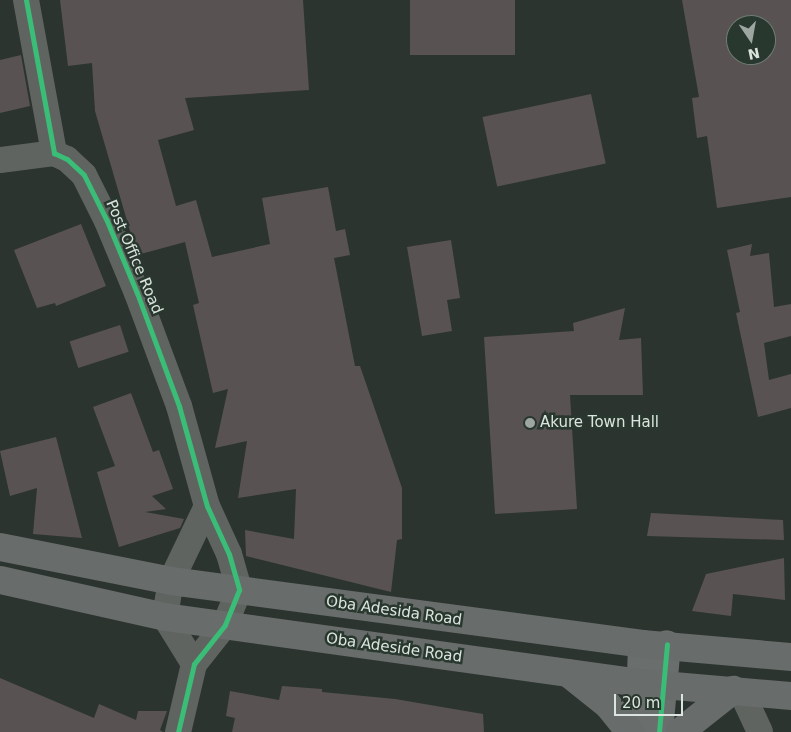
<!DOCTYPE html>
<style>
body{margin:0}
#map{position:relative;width:791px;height:732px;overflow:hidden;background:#2c3430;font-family:"DejaVu Sans",sans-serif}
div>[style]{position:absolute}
.building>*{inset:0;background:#595252;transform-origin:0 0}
.street>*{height:26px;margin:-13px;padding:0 13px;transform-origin:13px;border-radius:13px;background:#606461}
.secondary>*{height:28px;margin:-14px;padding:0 14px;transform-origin:14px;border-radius:14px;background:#6a6e6c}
.primary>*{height:28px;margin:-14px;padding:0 14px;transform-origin:14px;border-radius:14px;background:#686c6a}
.cycleway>*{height:5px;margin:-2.5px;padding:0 2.5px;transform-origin:2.5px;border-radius:2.5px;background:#3abd76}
.dots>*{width:14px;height:14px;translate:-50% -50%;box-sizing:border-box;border:2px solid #29382f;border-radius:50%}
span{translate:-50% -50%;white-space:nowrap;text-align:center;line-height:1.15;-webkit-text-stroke:5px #29382f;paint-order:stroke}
.street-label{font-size:15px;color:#dbe4de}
.poi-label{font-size:15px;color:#dbe4de}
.left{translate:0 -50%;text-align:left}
.north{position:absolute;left:726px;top:15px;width:50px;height:50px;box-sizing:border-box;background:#29382f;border:1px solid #707d75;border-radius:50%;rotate:168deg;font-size:14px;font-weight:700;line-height:20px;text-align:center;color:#dbe4de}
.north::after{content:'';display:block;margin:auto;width:18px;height:22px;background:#9ea6a1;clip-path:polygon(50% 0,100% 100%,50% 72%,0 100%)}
.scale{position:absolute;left:614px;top:694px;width:69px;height:22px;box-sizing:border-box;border:2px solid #dbe4de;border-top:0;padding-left:6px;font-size:15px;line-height:18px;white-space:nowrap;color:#dbe4de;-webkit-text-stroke:4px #29382f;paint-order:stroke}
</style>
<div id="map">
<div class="building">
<div style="clip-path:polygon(60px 0,303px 0,309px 90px,185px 98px,194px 130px,158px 140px,176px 206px,196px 200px,212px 257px,270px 244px,262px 198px,328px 187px,336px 231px,345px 229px,350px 255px,334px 258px,355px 366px,360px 366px,402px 488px,402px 539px,397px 540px,391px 592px,246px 556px,245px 530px,294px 539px,296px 489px,238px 498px,247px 441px,215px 448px,228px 389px,213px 393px,193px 305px,199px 303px,185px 242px,137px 255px,95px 111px,92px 63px,68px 66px)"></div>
<div style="left:410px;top:0;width:105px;height:55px"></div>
<div style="clip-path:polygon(evenodd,682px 0,791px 0,791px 197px,717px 208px,707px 136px,697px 138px,692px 98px,699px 97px,682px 0,736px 25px,766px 25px,766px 55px,736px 55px,736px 25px)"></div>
<div style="clip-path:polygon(21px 55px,30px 106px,0 113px,0 60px)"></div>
<div style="left:591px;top:94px;width:71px;height:111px;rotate:78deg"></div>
<div style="clip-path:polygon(81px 224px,106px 286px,56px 306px,55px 303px,37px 308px,14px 250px)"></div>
<div style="clip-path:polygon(451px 240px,460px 298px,447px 300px,452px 331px,422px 336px,407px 247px)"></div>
<div style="clip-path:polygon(752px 244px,750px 256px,769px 253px,774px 307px,791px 304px,791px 336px,764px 343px,769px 380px,791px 374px,791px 408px,758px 417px,736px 313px,740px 312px,727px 250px)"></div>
<div style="clip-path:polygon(625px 308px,619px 340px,641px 338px,643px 395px,570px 395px,577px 509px,495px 514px,484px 337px,574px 331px,573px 323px)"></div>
<div style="left:120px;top:325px;width:28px;height:53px;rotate:72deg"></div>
<div style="clip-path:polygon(131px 393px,153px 452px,159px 450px,173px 489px,152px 496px,166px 509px,145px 512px,184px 519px,180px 528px,119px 547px,97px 472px,115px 466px,93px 407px)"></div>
<div style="clip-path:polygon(56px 437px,82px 538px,33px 534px,37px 488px,10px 496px,0 451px)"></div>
<div style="clip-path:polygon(651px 513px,783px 520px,784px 540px,647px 536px)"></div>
<div style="clip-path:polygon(784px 558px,785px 600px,733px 594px,731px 616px,692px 611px,706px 574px)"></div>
<div style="clip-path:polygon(0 678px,94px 718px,99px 704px,136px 720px,138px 711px,167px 711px,160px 730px,163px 732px,0 732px)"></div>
<div style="clip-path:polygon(282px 686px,322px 689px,322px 692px,395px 699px,483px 714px,484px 732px,232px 732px,235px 718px,226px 716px,230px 691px,279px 700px)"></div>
</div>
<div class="street">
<div style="left:26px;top:0;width:156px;rotate:79.6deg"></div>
<div style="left:54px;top:153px;width:14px;rotate:25deg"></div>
<div style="left:67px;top:159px;width:23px;rotate:43deg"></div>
<div style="left:84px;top:175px;width:51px;rotate:63.4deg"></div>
<div style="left:107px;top:221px;width:78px;rotate:67.4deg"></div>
<div style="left:137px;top:293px;width:121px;rotate:69.6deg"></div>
<div style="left:179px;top:406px;width:104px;rotate:74.4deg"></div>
<div style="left:207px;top:506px;width:53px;rotate:65.4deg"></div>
<div style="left:229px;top:554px;width:37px;rotate:74deg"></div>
<div style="left:239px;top:590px;width:38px;rotate:112deg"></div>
<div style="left:225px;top:625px;width:50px;rotate:128.5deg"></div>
<div style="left:194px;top:664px;width:70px;rotate:103.2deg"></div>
<div style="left:0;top:160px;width:54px;rotate:-7.4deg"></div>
<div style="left:194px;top:664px;width:55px;rotate:-121.7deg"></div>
<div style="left:165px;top:617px;width:36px;rotate:-81deg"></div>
<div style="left:171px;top:581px;width:83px;rotate:-64.4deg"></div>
<div style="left:741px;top:691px;width:45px;rotate:65.1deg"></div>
</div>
<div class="secondary">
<div style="left:639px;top:732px;width:88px;rotate:-88deg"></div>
<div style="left:659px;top:732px;width:88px;rotate:-84.8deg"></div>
</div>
<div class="primary">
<div style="left:0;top:547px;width:174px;rotate:11.2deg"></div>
<div style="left:171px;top:581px;width:69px;rotate:7.5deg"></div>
<div style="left:239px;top:590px;width:407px;rotate:7.6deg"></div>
<div style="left:642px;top:644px;width:150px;rotate:5deg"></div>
<div style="left:0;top:580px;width:169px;rotate:12.6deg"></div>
<div style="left:165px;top:617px;width:479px;rotate:7.9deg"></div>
<div style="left:639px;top:683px;width:153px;rotate:4.9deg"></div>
<div style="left:568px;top:673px;width:51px;rotate:38.7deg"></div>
<div style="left:608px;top:705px;width:35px;rotate:51deg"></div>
<div style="left:680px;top:732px;width:68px;rotate:-38.4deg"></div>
</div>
<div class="cycleway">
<div style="left:26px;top:0;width:156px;rotate:79.6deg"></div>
<div style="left:54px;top:153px;width:14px;rotate:25deg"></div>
<div style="left:67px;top:159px;width:23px;rotate:43deg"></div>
<div style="left:84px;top:175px;width:51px;rotate:63.4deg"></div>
<div style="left:107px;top:221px;width:78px;rotate:67.4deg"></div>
<div style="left:137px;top:293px;width:121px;rotate:69.6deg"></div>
<div style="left:179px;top:406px;width:104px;rotate:74.4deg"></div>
<div style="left:207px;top:506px;width:53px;rotate:65.4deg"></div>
<div style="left:229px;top:554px;width:37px;rotate:74deg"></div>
<div style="left:239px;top:590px;width:38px;rotate:112deg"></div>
<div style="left:225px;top:625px;width:50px;rotate:128.5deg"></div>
<div style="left:194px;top:664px;width:70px;rotate:103.2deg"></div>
<div style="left:659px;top:732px;width:88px;rotate:-84.8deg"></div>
</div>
<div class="dots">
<div style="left:530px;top:423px;background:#9ea6a1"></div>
</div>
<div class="street-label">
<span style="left:134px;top:257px;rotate:67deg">Post Office Road</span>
<span style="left:394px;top:611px;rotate:8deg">Oba Adesida Road</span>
<span style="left:394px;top:648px;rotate:8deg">Oba Adeside Road</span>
</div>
<div class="poi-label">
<span class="left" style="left:540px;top:423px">Akure Town Hall</span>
</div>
<div class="north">N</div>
<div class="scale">20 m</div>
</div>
